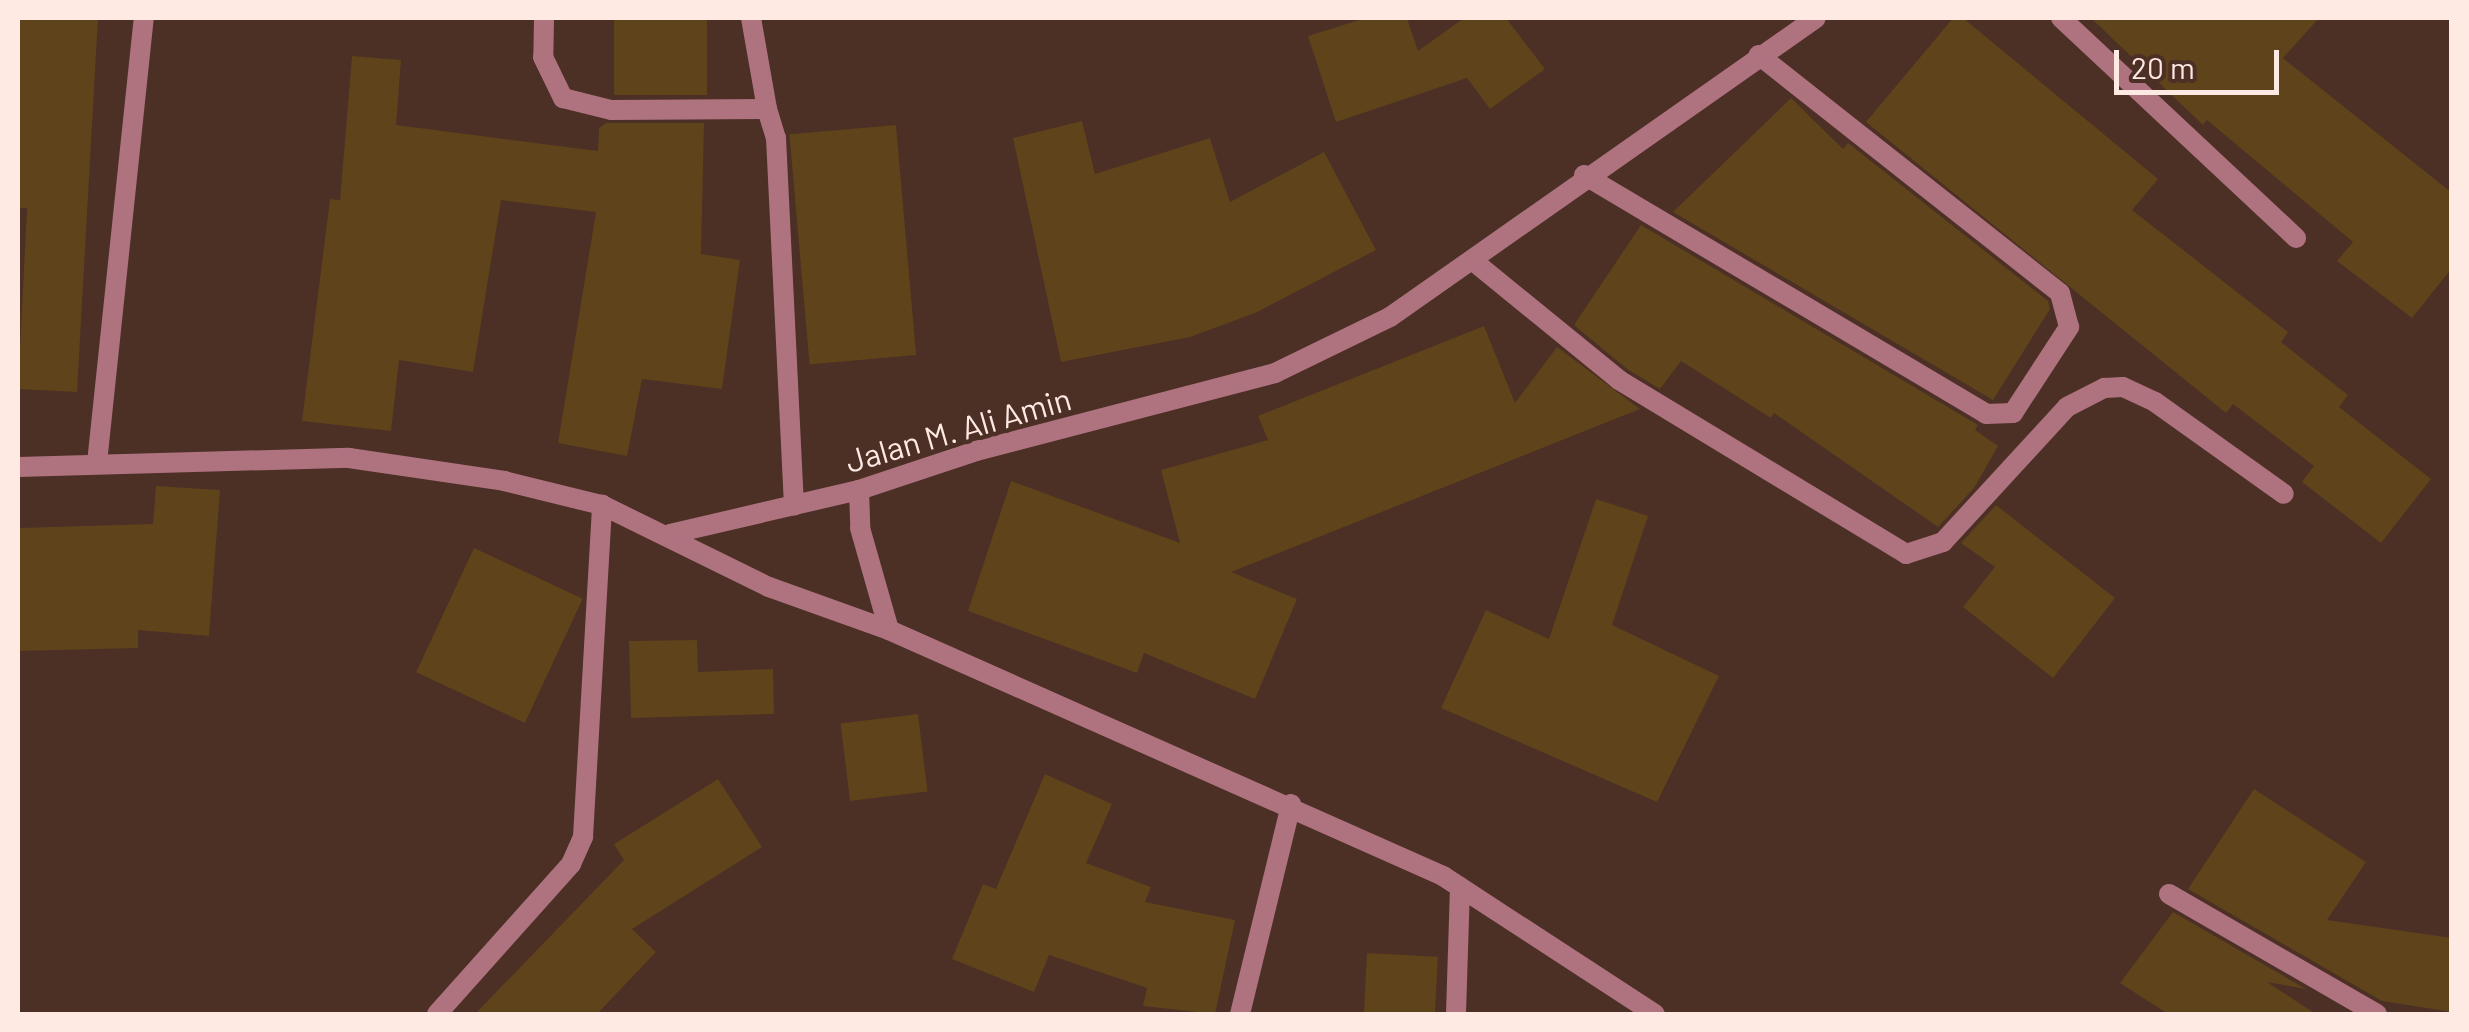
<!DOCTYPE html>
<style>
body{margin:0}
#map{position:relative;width:2469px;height:1032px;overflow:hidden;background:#4c2f25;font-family:Barlow,sans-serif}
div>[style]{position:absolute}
.building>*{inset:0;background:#5e431b;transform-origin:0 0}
.minor>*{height:20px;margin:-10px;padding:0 10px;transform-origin:10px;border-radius:10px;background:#af7380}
span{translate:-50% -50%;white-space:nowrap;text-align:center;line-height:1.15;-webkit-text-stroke:9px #4c2f25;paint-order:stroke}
.street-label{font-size:32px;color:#fee9e3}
.frame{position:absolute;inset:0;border:20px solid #fee9e3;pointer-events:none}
.scale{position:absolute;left:2114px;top:50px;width:165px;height:45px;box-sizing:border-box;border:5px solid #fee9e3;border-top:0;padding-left:12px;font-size:30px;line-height:35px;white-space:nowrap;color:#fee9e3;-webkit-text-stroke:8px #4c2f25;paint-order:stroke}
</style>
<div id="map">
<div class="building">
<div style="clip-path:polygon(18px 18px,98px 18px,77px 392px,18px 389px,27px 208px,18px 208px)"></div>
<div style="left:614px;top:18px;width:93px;height:77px"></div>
<div style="clip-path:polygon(1366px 18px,1407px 18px,1418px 51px,1464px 18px,1506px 18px,1545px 69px,1490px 109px,1467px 78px,1336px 122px,1308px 36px)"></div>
<div style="clip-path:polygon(1953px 18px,1963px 18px,2158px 179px,2132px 210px,2288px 332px,2281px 342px,2348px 395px,2339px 407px,2431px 479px,2381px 543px,2302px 482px,2314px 466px,2233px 404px,2226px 413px,1866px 122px)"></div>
<div style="clip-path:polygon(2091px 18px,2319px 18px,2283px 58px,2452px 193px,2452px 268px,2412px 318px,2337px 261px,2353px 242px,2207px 120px,2203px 125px)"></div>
<div style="clip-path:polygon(352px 56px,401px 60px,396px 125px,598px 151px,599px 128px,606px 123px,704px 123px,701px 254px,740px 260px,722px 389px,642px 379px,627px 456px,558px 443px,596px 212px,501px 200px,473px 372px,399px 360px,391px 431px,302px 421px,330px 199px,340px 200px)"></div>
<div style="clip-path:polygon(1791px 98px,1843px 149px,1848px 143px,2048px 301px,2050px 309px,1993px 400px,1673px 212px)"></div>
<div style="clip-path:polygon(1082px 121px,1095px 174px,1210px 138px,1230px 202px,1324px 152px,1376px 250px,1255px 313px,1190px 337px,1061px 362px,1013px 138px)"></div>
<div style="left:896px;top:125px;width:231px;height:107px;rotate:85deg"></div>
<div style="clip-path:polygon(1641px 225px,1978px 425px,1975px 430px,1998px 446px,1974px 488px,1938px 527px,1774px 413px,1771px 418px,1681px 361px,1660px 389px,1627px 369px,1574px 325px)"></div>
<div style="clip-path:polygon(1484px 326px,1515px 403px,1557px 347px,1640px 409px,1231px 572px,1297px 599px,1255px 699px,1144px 653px,1137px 673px,968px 611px,1011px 481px,1180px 543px,1161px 470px,1268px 440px,1258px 416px)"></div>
<div style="clip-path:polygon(156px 486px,220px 490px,209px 636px,138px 630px,138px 648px,18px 651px,18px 528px,153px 524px)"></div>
<div style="clip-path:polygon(1596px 499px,1648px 516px,1612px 625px,1719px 676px,1657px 802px,1441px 708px,1486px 610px,1549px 639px)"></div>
<div style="clip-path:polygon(1996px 505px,2115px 598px,2053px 678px,1963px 607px,1995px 567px,1961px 543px)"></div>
<div style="left:474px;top:548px;width:120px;height:137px;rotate:25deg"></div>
<div style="clip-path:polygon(697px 640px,698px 672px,773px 669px,774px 714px,631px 718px,629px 641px)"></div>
<div style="left:918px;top:714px;width:78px;height:78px;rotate:83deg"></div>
<div style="clip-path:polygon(1045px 774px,1112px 804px,1086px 863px,1151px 887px,1145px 902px,1235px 920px,1215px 1014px,1143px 1006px,1147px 988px,1049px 955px,1034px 992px,952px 959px,983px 884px,996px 889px)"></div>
<div style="clip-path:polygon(718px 779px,762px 847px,632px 929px,656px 952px,597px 1014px,475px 1014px,624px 860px,614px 844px)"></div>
<div style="clip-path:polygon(2254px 789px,2366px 862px,2327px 920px,2452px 938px,2452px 1012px,2382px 1001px,2188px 889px)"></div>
<div style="clip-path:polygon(2173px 912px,2306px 989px,2267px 982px,2316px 1014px,2168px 1014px,2120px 983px)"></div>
<div style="left:1367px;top:953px;width:71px;height:61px;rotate:3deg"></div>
</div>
<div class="minor">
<div style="left:544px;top:18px;width:39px;rotate:91deg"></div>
<div style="left:543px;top:57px;width:46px;rotate:64deg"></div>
<div style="left:563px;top:98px;width:49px;rotate:14deg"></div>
<div style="left:611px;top:110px;width:156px;rotate:-0.4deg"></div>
<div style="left:767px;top:109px;width:30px;rotate:73deg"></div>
<div style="left:776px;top:138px;width:368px;rotate:87.2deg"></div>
<div style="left:751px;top:18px;width:92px;rotate:80deg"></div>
<div style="left:2061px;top:18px;width:322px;rotate:43.1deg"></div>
<div style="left:1584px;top:175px;width:468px;rotate:30.7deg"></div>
<div style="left:1986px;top:414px;width:27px;rotate:-2deg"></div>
<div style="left:2013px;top:413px;width:103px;rotate:-56.9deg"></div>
<div style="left:2069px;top:327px;width:35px;rotate:-105deg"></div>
<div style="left:2060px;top:293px;width:384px;rotate:-141.7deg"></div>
<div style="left:1472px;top:260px;width:190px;rotate:39.2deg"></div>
<div style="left:1619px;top:380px;width:336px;rotate:31.2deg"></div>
<div style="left:1906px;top:554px;width:39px;rotate:-18deg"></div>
<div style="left:1943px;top:542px;width:183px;rotate:-47.4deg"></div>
<div style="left:2067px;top:407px;width:42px;rotate:-27.2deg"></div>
<div style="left:2104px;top:388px;width:19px;rotate:-3deg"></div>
<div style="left:2123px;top:387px;width:35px;rotate:25deg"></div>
<div style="left:2155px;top:402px;width:158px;rotate:35.5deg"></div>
<div style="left:97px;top:463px;width:447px;rotate:-84deg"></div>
<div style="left:18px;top:467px;width:331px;rotate:-1.6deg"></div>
<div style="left:349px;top:458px;width:157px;rotate:8.4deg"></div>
<div style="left:504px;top:481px;width:101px;rotate:13.8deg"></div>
<div style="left:602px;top:505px;width:186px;rotate:26.2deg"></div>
<div style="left:769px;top:587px;width:127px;rotate:19.7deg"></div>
<div style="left:889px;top:630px;width:606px;rotate:23.94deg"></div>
<div style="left:1443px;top:876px;width:253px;rotate:33.1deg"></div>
<div style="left:859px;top:490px;width:38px;rotate:88deg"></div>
<div style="left:860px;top:528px;width:106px;rotate:74.1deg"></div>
<div style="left:670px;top:534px;width:194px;rotate:-13.1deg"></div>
<div style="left:859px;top:490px;width:123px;rotate:-18.4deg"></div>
<div style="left:976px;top:451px;width:309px;rotate:-14.6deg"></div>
<div style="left:1275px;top:373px;width:128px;rotate:-26deg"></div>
<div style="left:1390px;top:317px;width:520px;rotate:-35.06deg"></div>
<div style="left:2169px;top:894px;width:240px;rotate:30deg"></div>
<div style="left:437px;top:1014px;width:201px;rotate:-48.2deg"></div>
<div style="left:571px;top:864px;width:30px;rotate:-66deg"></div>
<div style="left:583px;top:837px;width:333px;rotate:-86.7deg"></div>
<div style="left:1240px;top:1014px;width:216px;rotate:-76.3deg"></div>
<div style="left:1456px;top:1014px;width:127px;rotate:-88.2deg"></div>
</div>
<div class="street-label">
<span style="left:958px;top:429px;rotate:-16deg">Jalan M. Ali Amin</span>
</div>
<div class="frame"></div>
<div class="scale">20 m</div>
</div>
